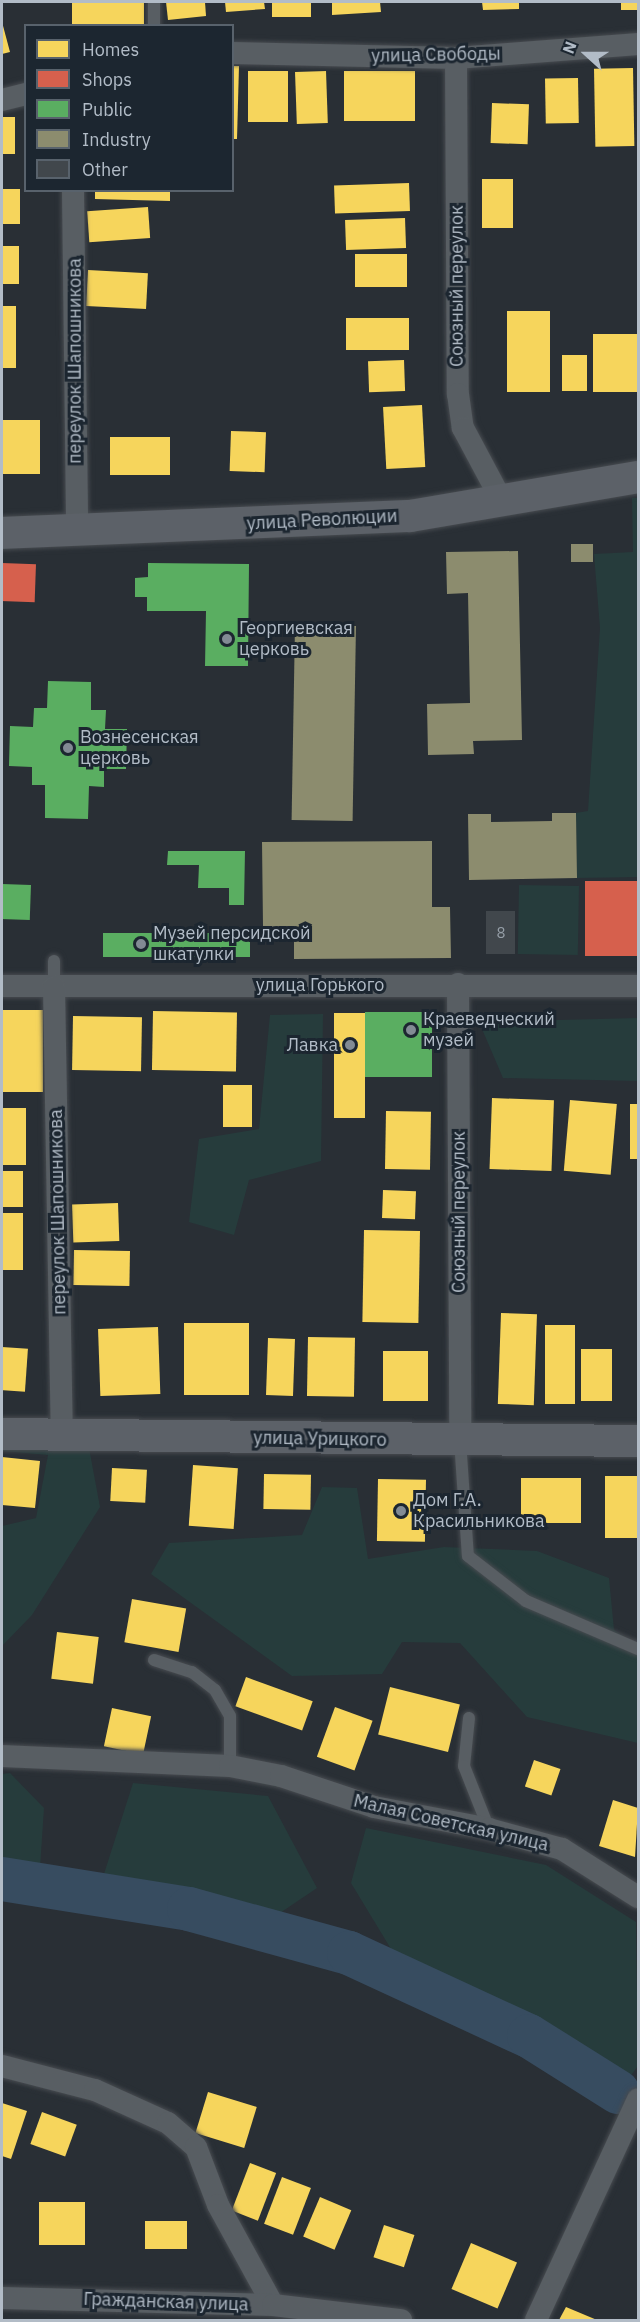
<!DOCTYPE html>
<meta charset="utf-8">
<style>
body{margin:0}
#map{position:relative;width:640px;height:2322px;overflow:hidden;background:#292f35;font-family:"IBM Plex Sans",sans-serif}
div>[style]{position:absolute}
.green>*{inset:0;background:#263c3c;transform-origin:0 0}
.homes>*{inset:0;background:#f6d55c;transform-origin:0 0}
.shops>*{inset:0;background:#d6604d;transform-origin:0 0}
.public>*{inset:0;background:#5aae61;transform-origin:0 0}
.industry>*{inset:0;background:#8c8c6e;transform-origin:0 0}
.river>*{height:44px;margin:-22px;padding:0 22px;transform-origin:22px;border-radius:22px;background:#374c60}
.building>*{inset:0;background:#41474c;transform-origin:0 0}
.roads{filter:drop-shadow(0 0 2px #474b50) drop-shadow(0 0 2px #474b50)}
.lane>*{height:12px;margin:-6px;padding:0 6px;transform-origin:6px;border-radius:6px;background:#585e63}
.street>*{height:22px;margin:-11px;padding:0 11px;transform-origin:11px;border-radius:11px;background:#585e63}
.secondary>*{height:32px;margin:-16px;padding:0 16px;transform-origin:16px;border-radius:16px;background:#5c6168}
.dots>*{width:16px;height:16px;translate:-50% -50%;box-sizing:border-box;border:3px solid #1c2630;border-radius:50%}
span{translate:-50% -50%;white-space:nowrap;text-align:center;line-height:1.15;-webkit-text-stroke:6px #1c2630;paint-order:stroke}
.number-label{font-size:15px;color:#969fa8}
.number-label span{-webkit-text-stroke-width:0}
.street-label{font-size:18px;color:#b2bcc7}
.poi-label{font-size:18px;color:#b2bcc7}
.left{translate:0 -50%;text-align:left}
.right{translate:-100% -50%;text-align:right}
.frame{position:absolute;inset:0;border:3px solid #b2bcc7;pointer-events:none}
.legend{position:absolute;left:24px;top:24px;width:210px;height:168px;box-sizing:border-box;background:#1c2630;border:2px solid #58626c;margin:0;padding:8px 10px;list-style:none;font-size:18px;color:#b2bcc7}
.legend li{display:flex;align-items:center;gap:12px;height:30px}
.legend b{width:30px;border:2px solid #58626c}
.north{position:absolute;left:556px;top:24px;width:60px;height:60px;-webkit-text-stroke:4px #1c2630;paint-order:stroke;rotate:291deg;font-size:16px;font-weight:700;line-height:24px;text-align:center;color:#b2bcc7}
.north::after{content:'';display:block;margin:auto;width:21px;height:27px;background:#b2bcc7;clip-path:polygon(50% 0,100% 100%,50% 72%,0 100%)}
</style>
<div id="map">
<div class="green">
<div style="clip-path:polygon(632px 498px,638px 498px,638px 877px,577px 878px,576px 813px,588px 811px,600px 628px,594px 554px,633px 552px)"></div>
<div style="left:579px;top:886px;width:69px;height:60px;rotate:91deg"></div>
<div style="clip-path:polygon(323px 1014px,321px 1161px,249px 1180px,234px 1235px,189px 1222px,199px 1139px,259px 1129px,270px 1015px)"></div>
<div style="clip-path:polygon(638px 1018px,638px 1081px,503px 1078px,479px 1022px)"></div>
<div style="clip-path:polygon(2px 1418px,84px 1421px,100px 1507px,32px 1615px,2px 1646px,2px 1526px,36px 1518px,48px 1455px,2px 1451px)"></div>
<div style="clip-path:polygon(322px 1487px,357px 1488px,368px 1559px,444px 1547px,537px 1551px,609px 1578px,614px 1630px,638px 1645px,638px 1743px,527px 1717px,460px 1643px,402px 1642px,382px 1674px,292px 1676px,151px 1574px,169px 1543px,302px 1535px)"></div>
<div style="clip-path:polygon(10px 1773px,44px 1808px,40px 1868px,2px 1861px,2px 1774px)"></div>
<div style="clip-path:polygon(133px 1783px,268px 1796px,317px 1888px,280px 1913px,103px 1877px)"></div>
<div style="clip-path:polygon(366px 1828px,546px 1865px,636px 1922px,638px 2066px,629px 2078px,495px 1999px,391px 1949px,351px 1883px)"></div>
</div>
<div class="homes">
<div style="left:72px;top:2px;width:72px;height:24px"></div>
<div style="clip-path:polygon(166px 2px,205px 2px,206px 16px,168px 20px)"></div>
<div style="clip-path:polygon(225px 2px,264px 2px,265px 9px,226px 12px)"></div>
<div style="left:272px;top:2px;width:39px;height:15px"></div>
<div style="clip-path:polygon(332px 2px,380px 2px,381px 12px,332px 15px)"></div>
<div style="clip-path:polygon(482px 2px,519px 2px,519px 9px,483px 10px)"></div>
<div style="left:621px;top:2px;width:17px;height:8px"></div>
<div style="clip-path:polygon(2px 22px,10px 52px,2px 54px)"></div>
<div style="clip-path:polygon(232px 66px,239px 66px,237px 139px,232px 139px)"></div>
<div style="left:633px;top:68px;width:78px;height:39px;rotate:89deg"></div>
<div style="left:248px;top:71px;width:40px;height:51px"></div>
<div style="left:326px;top:71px;width:52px;height:31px;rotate:88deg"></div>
<div style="left:344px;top:71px;width:71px;height:50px"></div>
<div style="left:578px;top:78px;width:45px;height:33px;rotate:89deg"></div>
<div style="left:492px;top:103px;width:37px;height:40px;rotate:2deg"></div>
<div style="left:2px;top:117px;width:13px;height:37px"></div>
<div style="left:482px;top:179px;width:31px;height:49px"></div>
<div style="left:409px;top:183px;width:28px;height:75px;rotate:88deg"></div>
<div style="left:2px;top:189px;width:18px;height:35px"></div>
<div style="clip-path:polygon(95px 190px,170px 190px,170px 201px,95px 199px)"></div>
<div style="left:148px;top:207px;width:31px;height:61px;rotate:86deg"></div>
<div style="left:405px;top:218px;width:30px;height:60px;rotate:88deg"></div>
<div style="left:2px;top:246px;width:17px;height:38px"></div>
<div style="left:355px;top:254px;width:52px;height:33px"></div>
<div style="left:88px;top:270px;width:60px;height:36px;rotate:3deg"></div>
<div style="left:2px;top:306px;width:14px;height:62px"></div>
<div style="left:507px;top:311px;width:43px;height:81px"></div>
<div style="left:346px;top:318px;width:63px;height:32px"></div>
<div style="left:593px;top:334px;width:45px;height:58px"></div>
<div style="left:562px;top:355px;width:25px;height:36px"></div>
<div style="left:404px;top:360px;width:31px;height:36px;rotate:88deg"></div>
<div style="left:422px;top:405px;width:62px;height:39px;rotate:87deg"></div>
<div style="left:3px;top:420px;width:37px;height:54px"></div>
<div style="left:231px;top:431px;width:35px;height:40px;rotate:2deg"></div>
<div style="left:110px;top:437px;width:60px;height:38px"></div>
<div style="left:2px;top:1010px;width:41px;height:82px"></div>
<div style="left:153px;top:1011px;width:84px;height:59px;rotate:1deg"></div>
<div style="left:334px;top:1013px;width:31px;height:105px"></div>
<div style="left:73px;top:1016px;width:69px;height:54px;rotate:1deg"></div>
<div style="left:223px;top:1085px;width:29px;height:42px"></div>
<div style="left:492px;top:1098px;width:62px;height:71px;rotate:2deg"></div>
<div style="left:570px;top:1100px;width:47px;height:71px;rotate:5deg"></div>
<div style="left:630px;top:1104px;width:8px;height:55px"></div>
<div style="left:2px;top:1108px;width:24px;height:57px"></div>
<div style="left:386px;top:1111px;width:45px;height:58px;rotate:1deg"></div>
<div style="left:2px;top:1171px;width:21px;height:36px"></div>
<div style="left:383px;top:1190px;width:33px;height:28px;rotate:2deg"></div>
<div style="left:118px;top:1203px;width:38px;height:46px;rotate:88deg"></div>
<div style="left:2px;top:1213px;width:21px;height:57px"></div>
<div style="left:364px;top:1230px;width:56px;height:92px;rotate:1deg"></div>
<div style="left:74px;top:1250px;width:56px;height:35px;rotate:1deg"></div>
<div style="left:501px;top:1313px;width:36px;height:91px;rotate:2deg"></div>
<div style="left:184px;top:1323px;width:65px;height:72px"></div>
<div style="left:545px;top:1325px;width:30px;height:79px"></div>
<div style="left:158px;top:1327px;width:67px;height:60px;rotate:88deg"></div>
<div style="left:308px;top:1337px;width:47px;height:59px;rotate:1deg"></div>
<div style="left:268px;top:1338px;width:27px;height:57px;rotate:2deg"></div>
<div style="left:2px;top:1347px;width:26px;height:43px;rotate:4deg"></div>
<div style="left:581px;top:1349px;width:31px;height:52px"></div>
<div style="left:383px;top:1351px;width:45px;height:50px"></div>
<div style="clip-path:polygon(2px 1457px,40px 1461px,35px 1508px,2px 1505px)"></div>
<div style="left:193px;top:1465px;width:45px;height:61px;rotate:4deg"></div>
<div style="left:112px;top:1468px;width:35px;height:33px;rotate:3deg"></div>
<div style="left:264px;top:1474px;width:47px;height:35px;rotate:1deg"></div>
<div style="left:638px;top:1476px;width:62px;height:33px;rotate:90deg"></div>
<div style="left:521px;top:1478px;width:60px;height:45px"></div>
<div style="left:378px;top:1479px;width:48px;height:62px;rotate:1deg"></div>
<div style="left:132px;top:1599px;width:55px;height:44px;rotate:10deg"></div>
<div style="left:57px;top:1632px;width:42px;height:47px;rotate:7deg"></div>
<div style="left:246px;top:1677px;width:71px;height:31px;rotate:20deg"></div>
<div style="left:390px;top:1687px;width:72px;height:49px;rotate:14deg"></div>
<div style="left:335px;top:1707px;width:40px;height:53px;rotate:20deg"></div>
<div style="left:112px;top:1708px;width:40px;height:39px;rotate:12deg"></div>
<div style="left:534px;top:1760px;width:28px;height:28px;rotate:19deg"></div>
<div style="clip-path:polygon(613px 1800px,638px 1808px,635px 1857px,599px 1846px)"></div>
<div style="left:208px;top:2092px;width:51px;height:43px;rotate:17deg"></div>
<div style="clip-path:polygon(2px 2103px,27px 2111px,11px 2159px,2px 2156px)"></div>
<div style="left:42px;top:2112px;width:37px;height:34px;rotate:20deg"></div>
<div style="left:250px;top:2163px;width:28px;height:51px;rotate:21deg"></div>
<div style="left:282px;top:2177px;width:31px;height:50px;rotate:21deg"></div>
<div style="left:320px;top:2197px;width:34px;height:43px;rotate:23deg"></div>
<div style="left:39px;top:2202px;width:46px;height:43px"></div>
<div style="left:145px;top:2221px;width:42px;height:28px"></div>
<div style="left:384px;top:2225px;width:32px;height:34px;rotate:18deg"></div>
<div style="left:471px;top:2243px;width:50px;height:50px;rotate:23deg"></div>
<div style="clip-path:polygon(566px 2307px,597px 2320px,559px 2320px)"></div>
</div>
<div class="shops">
<div style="left:2px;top:563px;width:34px;height:38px;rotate:2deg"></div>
<div style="left:585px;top:881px;width:53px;height:75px"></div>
</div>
<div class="public">
<div style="clip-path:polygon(148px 563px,249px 564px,248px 666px,205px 666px,206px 611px,147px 611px,147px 597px,135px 597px,135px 578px,148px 577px)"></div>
<div style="clip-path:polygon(48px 681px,91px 682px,91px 710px,106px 710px,105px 729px,127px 729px,126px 769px,104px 769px,104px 787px,89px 786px,88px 819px,45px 818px,45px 785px,32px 785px,32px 767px,9px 766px,10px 726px,33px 727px,34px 708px,47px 708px)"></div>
<div style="clip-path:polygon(168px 851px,245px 851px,244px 905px,229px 905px,229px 888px,198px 888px,199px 865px,167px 865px)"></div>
<div style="left:2px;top:884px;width:29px;height:35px;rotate:2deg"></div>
<div style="left:103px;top:933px;width:147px;height:24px"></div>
<div style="left:432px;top:1012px;width:65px;height:67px;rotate:90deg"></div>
</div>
<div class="industry">
<div style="left:571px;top:544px;width:22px;height:18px"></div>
<div style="clip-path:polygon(518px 551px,522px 740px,473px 741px,474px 754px,428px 755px,427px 704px,470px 703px,468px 593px,447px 594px,446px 552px)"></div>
<div style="left:295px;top:625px;width:61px;height:195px;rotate:1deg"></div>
<div style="clip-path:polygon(552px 813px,576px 813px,577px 878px,469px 880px,468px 814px,491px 814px,491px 822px,552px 821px)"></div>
<div style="clip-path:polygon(432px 841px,432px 907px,450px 907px,451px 958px,294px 959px,294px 926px,263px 927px,262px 842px)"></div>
</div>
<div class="river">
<div style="left:2px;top:1879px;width:189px;rotate:9.1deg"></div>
<div style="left:189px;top:1909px;width:166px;rotate:15.4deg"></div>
<div style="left:349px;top:1953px;width:198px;rotate:24.8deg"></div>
<div style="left:529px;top:2036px;width:105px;rotate:32.2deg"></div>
</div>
<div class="building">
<div style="left:486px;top:911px;width:29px;height:43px"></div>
</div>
<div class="roads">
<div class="lane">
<div style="left:154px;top:2px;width:24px;rotate:90deg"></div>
<div style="left:54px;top:961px;width:26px;rotate:90deg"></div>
<div style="left:460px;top:1440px;width:116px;rotate:86.1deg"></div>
<div style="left:468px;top:1556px;width:73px;rotate:37.8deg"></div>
<div style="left:526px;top:1601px;width:122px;rotate:23.2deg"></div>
<div style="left:154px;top:1660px;width:40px;rotate:18deg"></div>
<div style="left:192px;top:1672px;width:29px;rotate:38deg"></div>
<div style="left:215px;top:1690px;width:30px;rotate:60deg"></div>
<div style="left:230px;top:1716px;width:50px;rotate:90deg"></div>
<div style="left:469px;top:1718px;width:48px;rotate:95.9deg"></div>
<div style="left:464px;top:1766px;width:68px;rotate:68.4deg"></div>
</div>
<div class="street">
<div style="left:232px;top:53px;width:224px;rotate:1.3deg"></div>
<div style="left:456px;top:58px;width:183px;rotate:-4.4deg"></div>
<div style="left:456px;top:58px;width:336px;rotate:89.7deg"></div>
<div style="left:458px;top:394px;width:34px;rotate:82deg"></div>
<div style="left:463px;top:428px;width:85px;rotate:61.9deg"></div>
<div style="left:2px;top:100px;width:25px;rotate:-14deg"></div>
<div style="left:73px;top:190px;width:340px;rotate:89.3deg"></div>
<div style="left:458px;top:984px;width:456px;rotate:89.7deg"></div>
<div style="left:2px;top:986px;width:636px"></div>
<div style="left:54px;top:987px;width:449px;rotate:89deg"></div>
<div style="left:2px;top:1756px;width:228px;rotate:2.5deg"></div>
<div style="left:230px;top:1766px;width:52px;rotate:11.1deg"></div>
<div style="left:281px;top:1776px;width:98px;rotate:18.4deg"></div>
<div style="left:374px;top:1807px;width:117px;rotate:10.8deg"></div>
<div style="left:489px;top:1829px;width:76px;rotate:15.3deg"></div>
<div style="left:562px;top:1849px;width:90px;rotate:32.3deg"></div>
<div style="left:2px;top:2066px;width:96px;rotate:14.5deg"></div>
<div style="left:95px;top:2090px;width:80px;rotate:24.3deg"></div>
<div style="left:168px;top:2123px;width:37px;rotate:41deg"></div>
<div style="left:196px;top:2147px;width:62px;rotate:69.2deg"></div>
<div style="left:218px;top:2205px;width:114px;rotate:61.2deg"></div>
<div style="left:2px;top:2298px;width:271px;rotate:1.5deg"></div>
<div style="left:273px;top:2305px;width:129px;rotate:6.7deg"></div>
<div style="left:536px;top:2320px;width:243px;rotate:-65.2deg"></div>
</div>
<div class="secondary">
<div style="left:2px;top:533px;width:408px;rotate:-2.4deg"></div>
<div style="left:410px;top:516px;width:231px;rotate:-9.7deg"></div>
<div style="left:2px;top:1434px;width:636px;rotate:0.63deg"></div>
</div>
</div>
<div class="dots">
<div style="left:227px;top:639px;background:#828b94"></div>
<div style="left:68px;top:748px;background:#828b94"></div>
<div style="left:141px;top:944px;background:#828b94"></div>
<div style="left:411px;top:1030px;background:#828b94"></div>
<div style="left:350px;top:1045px;background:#828b94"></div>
<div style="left:401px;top:1511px;background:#828b94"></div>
</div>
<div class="number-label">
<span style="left:501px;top:933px">8</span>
</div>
<div class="street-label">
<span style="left:436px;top:55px;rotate:-1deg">улица Свободы</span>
<span style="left:457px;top:286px;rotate:-90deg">Союзный переулок</span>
<span style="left:75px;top:361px;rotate:-90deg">переулок Шапошникова</span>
<span style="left:322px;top:520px;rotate:-3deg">улица Революции</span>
<span style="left:320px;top:985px">улица Горького</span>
<span style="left:58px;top:1212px;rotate:-91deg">переулок Шапошникова</span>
<span style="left:459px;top:1212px;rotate:-90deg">Союзный переулок</span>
<span style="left:320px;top:1439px;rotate:1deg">улица Урицкого</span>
<span style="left:451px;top:1823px;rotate:13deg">Малая Советская улица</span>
<span style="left:166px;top:2302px;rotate:2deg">Гражданская улица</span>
</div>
<div class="poi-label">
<span class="left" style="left:239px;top:639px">Георгиевская<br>церковь</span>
<span class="left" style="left:80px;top:748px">Вознесенская<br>церковь</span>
<span class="left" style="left:153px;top:944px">Музей персидской<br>шкатулки</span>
<span class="left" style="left:423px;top:1030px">Краеведческий<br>музей</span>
<span class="right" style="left:338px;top:1045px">Лавка</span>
<span class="left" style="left:413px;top:1511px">Дом Г.А.<br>Красильникова</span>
</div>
<div class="frame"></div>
<ul class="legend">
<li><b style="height:16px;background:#f6d55c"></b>Homes</li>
<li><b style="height:16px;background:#d6604d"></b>Shops</li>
<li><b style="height:16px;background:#5aae61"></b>Public</li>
<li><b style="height:16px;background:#8c8c6e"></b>Industry</li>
<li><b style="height:16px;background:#41474c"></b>Other</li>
</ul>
<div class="north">N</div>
</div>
